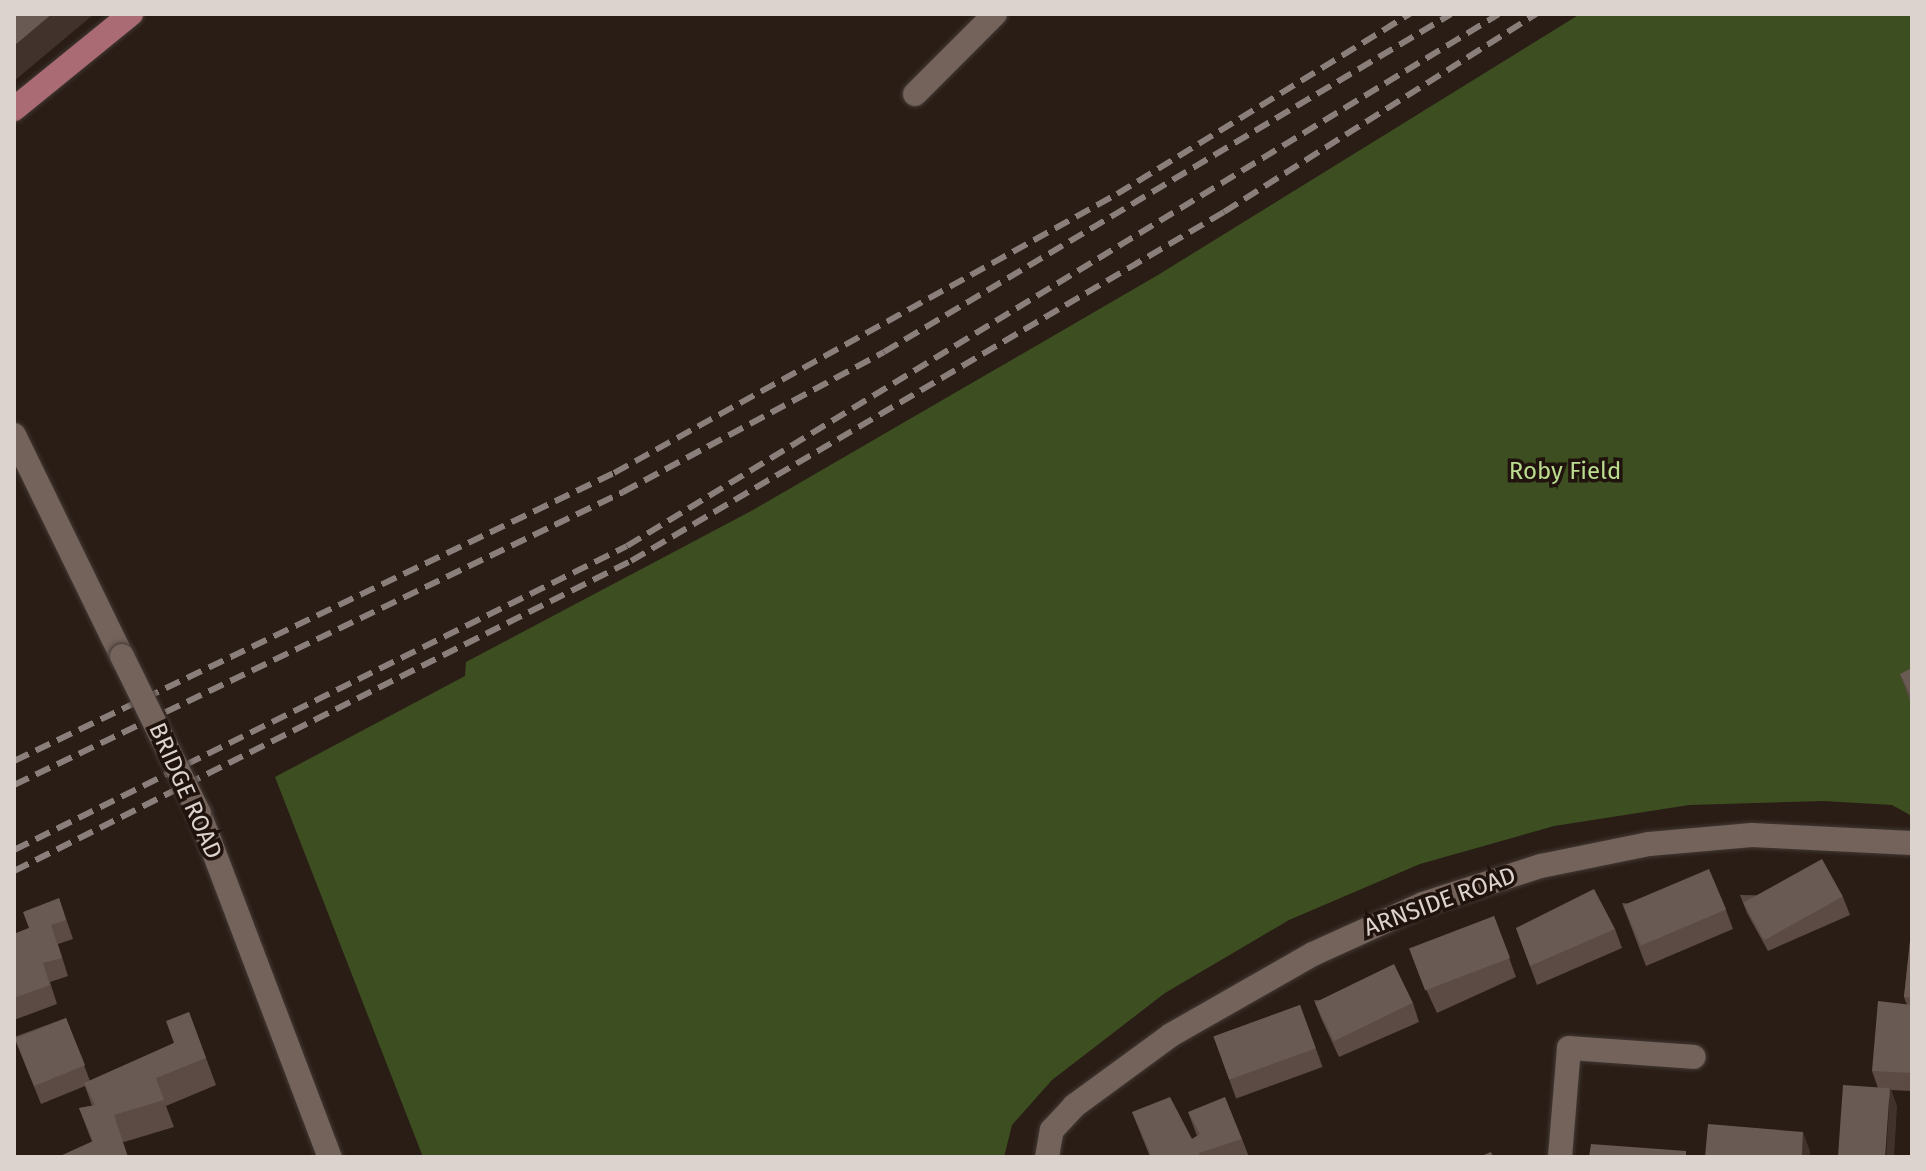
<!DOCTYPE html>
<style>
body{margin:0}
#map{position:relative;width:1926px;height:1171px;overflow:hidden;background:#2a1d16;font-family:"Fira Sans",sans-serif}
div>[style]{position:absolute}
.green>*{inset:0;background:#3d4f21}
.roads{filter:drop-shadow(0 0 2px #423834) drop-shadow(0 0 2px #423834)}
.street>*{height:24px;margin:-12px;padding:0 12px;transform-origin:12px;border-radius:12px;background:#73635b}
.secondary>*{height:24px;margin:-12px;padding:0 12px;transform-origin:12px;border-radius:12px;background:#73635b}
.primary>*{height:24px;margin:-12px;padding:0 12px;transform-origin:12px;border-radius:12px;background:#ab6b75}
.rail>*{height:6px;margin-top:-3px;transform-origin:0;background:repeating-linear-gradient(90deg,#8a7f7a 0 16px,transparent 0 24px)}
.bridges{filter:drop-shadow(0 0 2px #423834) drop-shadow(0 0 2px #423834)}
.secondary-bridge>*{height:24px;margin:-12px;padding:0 12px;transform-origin:12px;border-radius:12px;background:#73635b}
.wall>*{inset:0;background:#5b4b44;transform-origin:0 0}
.shaded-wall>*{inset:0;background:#41332c}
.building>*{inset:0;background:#695a53;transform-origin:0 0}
span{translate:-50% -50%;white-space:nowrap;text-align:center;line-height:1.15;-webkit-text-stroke:7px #20130d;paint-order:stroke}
.park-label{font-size:24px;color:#badc8e}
.street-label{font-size:24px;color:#dcd2ce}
.frame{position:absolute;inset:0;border:16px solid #dcd2ce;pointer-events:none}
</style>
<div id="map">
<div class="green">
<div style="clip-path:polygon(1580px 14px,1912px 14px,1912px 816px,1892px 805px,1824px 801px,1689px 805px,1554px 826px,1420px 864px,1289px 920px,1165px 993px,1052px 1080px,1012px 1125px,1004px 1157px,423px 1157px,275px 777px,465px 676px,466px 662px,753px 510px,1158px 275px)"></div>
</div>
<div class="roads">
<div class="street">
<div style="left:915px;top:94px;width:113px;rotate:-45deg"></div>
<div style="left:1047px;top:1157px;width:27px;rotate:-80deg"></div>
<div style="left:1052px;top:1130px;width:33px;rotate:-47deg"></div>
<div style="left:1074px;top:1106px;width:120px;rotate:-36.2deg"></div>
<div style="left:1171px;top:1035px;width:163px;rotate:-29.7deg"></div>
<div style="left:1313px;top:954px;width:121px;rotate:-24.4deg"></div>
<div style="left:1423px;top:904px;width:124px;rotate:-17.9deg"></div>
<div style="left:1541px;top:866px;width:110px;rotate:-11.5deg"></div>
<div style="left:1649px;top:844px;width:103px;rotate:-5deg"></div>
<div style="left:1752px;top:835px;width:160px;rotate:2.9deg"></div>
<div style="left:1560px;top:1157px;width:109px;rotate:-85.3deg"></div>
<div style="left:1569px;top:1048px;width:125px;rotate:4.1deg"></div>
</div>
<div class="secondary">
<div style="left:14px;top:435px;width:246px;rotate:64deg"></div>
<div style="left:199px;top:813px;width:368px;rotate:69.2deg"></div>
</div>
<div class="primary">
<div style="left:14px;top:109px;width:151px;rotate:-39.1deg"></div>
</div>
</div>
<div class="rail">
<div style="left:14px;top:761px;width:666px;rotate:-25.64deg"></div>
<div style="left:614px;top:473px;width:575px;rotate:-29.02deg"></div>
<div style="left:1117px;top:194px;width:344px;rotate:-31.6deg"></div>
<div style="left:14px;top:785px;width:676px;rotate:-25.69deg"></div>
<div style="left:623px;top:492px;width:296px;rotate:-28.2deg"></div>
<div style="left:884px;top:352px;width:660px;rotate:-30.8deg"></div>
<div style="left:14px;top:850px;width:684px;rotate:-26.38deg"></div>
<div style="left:627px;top:546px;width:1021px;rotate:-31.39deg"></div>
<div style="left:14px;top:871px;width:690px;rotate:-26.68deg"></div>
<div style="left:631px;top:561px;width:688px;rotate:-30.48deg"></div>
<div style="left:1224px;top:212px;width:370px;rotate:-32.4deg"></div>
</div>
<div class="bridges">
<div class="secondary-bridge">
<div style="left:122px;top:656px;width:175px;rotate:63.9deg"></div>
</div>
</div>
<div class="wall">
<div style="clip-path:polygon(1912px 668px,1912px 706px,1900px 674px)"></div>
<div style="clip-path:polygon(1740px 895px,1843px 897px,1850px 915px,1768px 951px,1747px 913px)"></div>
<div style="clip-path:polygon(59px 898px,73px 939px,58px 944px,68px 976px,50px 982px,57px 1004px,14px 1020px,14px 934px,29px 928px)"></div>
<div style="clip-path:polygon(1622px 903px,1726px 910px,1733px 929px,1646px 966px)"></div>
<div style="clip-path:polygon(1494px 916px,1516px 977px,1437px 1013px,1419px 974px,1412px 955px)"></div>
<div style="clip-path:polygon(1912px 923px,1912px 1091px,1891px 1090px,1897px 1107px,1878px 1088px,1872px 1071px,1907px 1005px,1904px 997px)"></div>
<div style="clip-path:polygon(1516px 928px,1615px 929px,1622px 948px,1537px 985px)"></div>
<div style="clip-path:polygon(1314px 1000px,1413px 1003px,1419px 1022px,1339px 1057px,1321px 1018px)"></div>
<div style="left:1300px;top:1005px;width:66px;height:92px;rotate:70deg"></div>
<div style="clip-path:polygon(189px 1012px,216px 1085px,166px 1106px,174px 1127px,124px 1142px,92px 1142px,79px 1108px,92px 1106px,85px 1086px,41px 1104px,14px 1037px,66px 1018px,90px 1081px,174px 1043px)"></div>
<div style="clip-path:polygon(1132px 1112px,1192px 1139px,1197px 1136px,1188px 1112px,1242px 1139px,1249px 1157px,1150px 1157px)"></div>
</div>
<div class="shaded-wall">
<div style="clip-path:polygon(52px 14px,94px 14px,14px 81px,14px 46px)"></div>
<div style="clip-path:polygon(1890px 1088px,1897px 1107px,1894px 1157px,1886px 1157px)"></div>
<div style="clip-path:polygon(1803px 1132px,1810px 1151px,1810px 1157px,1802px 1157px)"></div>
</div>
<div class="building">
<div style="clip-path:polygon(14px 14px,52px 14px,14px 46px)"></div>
<div style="clip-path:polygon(1912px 668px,1912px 698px,1900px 674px)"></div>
<div style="left:1822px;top:859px;width:43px;height:90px;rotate:61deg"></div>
<div style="left:1709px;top:869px;width:44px;height:93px;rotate:67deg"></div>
<div style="clip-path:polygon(1594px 889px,1615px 929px,1530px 966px,1516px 928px)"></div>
<div style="clip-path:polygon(59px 898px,66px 920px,51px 925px,62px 958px,43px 963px,50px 985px,14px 998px,14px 934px,29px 928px,23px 912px)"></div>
<div style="left:1494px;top:916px;width:45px;height:91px;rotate:69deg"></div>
<div style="clip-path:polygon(1912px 923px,1912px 997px,1904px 997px)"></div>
<div style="left:1394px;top:964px;width:43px;height:88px;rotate:64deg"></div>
<div style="clip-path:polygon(1878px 1001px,1912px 1005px,1912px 1073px,1872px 1071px)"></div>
<div style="left:1300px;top:1005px;width:46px;height:92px;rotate:70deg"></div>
<div style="clip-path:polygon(189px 1012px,206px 1058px,156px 1078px,164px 1100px,114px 1115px,128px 1157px,58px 1157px,93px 1141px,79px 1108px,95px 1105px,84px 1083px,174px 1043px,166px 1021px)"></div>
<div style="left:66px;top:1018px;width:51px;height:55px;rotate:68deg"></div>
<div style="left:1843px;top:1085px;width:47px;height:72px;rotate:4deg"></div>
<div style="clip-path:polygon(1170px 1097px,1192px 1139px,1200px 1134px,1188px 1112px,1225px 1097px,1242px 1139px,1199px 1153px,1200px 1157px,1152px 1157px,1132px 1112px)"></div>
<div style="clip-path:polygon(1708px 1124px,1803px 1132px,1802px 1157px,1705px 1157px)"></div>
<div style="clip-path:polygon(1591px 1144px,1686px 1151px,1686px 1157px,1589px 1157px)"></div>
<div style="clip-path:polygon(1491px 1152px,1493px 1157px,1479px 1157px)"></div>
</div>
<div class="park-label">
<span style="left:1565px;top:472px">Roby Field</span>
</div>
<div class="street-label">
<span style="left:185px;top:791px;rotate:66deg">BRIDGE ROAD</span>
<span style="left:1440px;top:902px;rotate:-20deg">ARNSIDE ROAD</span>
</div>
<div class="frame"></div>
</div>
